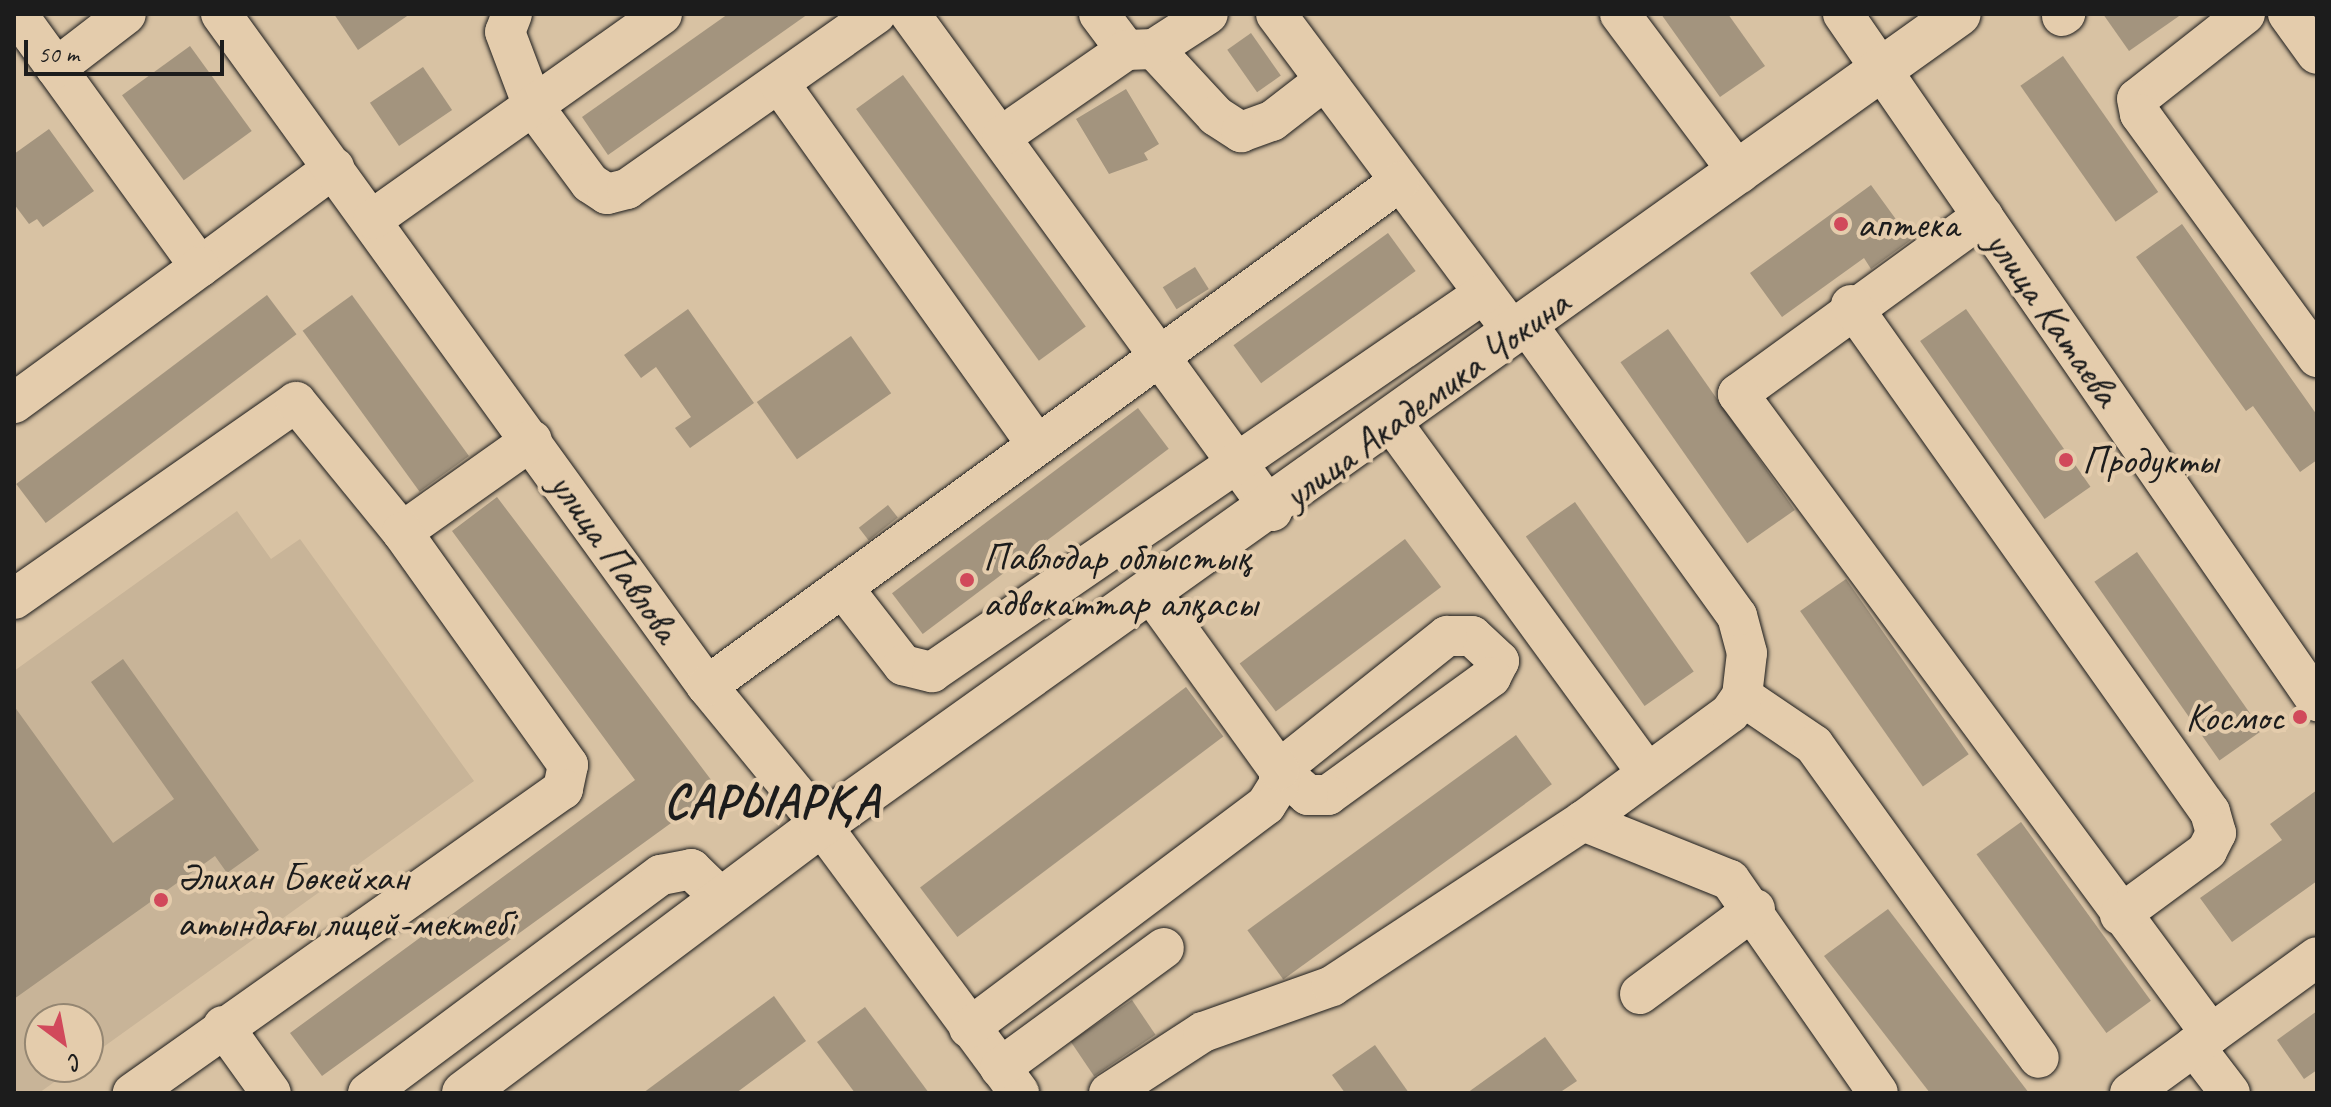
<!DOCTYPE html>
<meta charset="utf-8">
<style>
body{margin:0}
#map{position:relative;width:2331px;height:1107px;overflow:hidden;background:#d8c2a3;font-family:Caveat,sans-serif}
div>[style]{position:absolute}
.built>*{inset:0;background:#c8b498}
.building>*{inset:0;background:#a3947e;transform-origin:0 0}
.roads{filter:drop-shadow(0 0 2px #1c1c1c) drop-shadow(0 0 2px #1c1c1c)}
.minor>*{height:40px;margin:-20px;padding:0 20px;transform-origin:20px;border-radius:20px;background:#e4ccac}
.major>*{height:44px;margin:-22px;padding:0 22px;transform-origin:22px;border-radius:22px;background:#e4ccac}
.dots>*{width:22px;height:22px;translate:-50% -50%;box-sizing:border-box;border:4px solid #e4ccac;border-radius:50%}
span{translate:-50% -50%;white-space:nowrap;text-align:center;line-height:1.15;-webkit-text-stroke:8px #e4ccac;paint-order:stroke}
.poi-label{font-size:40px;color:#1c1c1c}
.left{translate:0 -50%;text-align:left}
.right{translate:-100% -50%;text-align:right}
.street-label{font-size:40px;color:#1c1c1c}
.district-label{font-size:48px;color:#1c1c1c;font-weight:700;letter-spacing:2px}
.frame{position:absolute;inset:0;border:16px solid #1c1c1c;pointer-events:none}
.north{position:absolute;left:24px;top:1003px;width:80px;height:80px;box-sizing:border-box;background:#e4ccac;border:2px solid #948672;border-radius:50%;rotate:148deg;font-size:22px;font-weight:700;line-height:32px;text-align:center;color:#1c1c1c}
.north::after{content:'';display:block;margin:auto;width:28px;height:36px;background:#d1495b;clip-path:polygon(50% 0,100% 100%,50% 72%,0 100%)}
.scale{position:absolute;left:24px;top:40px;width:200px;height:36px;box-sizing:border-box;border:4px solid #1c1c1c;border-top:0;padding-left:10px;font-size:24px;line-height:28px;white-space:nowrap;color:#1c1c1c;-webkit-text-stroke:6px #e4ccac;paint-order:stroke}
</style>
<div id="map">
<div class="built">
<div style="clip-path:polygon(237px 511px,271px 559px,300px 539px,474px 781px,88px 1058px,88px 1019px,40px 1019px,40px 1067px,75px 1067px,39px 1093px,14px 1093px,14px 671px)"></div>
</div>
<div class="building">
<div style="clip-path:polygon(334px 14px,410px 14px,358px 50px)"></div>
<div style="clip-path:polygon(728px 14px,808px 14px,608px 155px,582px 117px)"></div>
<div style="clip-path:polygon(1661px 14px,1728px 14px,1765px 66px,1720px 97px)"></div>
<div style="clip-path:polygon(2103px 14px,2182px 14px,2129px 51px)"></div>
<div style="left:1251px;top:33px;width:52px;height:29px;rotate:55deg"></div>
<div style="left:190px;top:46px;width:105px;height:84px;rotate:54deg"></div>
<div style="left:2063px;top:56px;width:166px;height:52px;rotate:55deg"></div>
<div style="left:423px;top:67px;width:52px;height:64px;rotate:56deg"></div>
<div style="left:903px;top:75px;width:311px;height:58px;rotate:54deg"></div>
<div style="clip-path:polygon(1126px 89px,1159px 144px,1144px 153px,1148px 160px,1109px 174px,1076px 119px)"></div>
<div style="clip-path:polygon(49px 129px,94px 191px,43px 227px,37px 219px,29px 224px,14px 204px,14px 154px)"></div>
<div style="clip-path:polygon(1871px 185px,1911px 240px,1871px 269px,1864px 258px,1782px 317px,1750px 273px)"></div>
<div style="clip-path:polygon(2182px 224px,2317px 415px,2317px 460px,2300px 472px,2253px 406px,2246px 411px,2136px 257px)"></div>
<div style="left:1388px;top:233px;width:47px;height:191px;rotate:54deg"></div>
<div style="left:1195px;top:267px;width:26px;height:38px;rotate:58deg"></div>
<div style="left:267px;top:295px;width:49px;height:314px;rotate:53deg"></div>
<div style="left:352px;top:295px;width:199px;height:61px;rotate:54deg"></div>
<div style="clip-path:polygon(688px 309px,754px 403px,690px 448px,675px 428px,691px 417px,656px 367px,641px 378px,624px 355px)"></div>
<div style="left:1966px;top:309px;width:217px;height:56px;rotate:55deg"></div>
<div style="left:1668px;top:329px;width:221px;height:58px;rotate:55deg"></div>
<div style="left:851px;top:336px;width:70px;height:115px;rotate:55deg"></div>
<div style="left:1138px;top:408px;width:51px;height:308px;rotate:53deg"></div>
<div style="clip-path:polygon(497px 497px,718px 789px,322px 1076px,290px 1033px,635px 780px,452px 531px)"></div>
<div style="left:1575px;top:502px;width:207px;height:60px;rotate:55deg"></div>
<div style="left:888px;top:505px;width:16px;height:37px;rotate:52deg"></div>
<div style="left:1405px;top:539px;width:60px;height:207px;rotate:53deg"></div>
<div style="left:2137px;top:552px;width:218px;height:52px;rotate:55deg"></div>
<div style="left:1846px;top:579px;width:214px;height:56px;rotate:55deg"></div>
<div style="clip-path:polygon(123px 659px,259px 850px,227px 873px,215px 856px,14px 999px,14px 706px,113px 843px,174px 799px,91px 682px)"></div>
<div style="left:1186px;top:687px;width:62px;height:333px;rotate:53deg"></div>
<div style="left:1516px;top:735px;width:61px;height:332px;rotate:54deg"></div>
<div style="clip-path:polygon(2317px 790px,2317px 881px,2232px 942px,2200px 898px,2282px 840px,2270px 824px)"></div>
<div style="left:2021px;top:822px;width:221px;height:55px;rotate:54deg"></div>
<div style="clip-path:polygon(1888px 909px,2029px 1093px,1930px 1093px,1824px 956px)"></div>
<div style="clip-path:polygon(774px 996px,806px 1041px,736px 1093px,643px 1093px)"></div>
<div style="left:1132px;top:1000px;width:42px;height:74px;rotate:56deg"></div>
<div style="clip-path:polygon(865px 1007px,929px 1093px,855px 1093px,817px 1042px)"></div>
<div style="clip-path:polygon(2317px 1011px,2317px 1070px,2304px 1079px,2277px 1040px)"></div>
<div style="clip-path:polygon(1545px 1037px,1577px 1081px,1559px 1093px,1467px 1093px)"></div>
<div style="clip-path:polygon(1375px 1045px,1409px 1093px,1345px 1093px,1332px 1075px)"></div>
</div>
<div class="roads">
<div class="minor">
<div style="left:17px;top:14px;width:312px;rotate:54.1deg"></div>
<div style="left:200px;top:267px;width:167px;rotate:-36.5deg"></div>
<div style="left:221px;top:14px;width:829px;rotate:54.13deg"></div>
<div style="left:707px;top:686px;width:180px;rotate:50.6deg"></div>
<div style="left:821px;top:825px;width:333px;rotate:53.5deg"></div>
<div style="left:512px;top:14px;width:19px;rotate:111deg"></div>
<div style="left:505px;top:32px;width:79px;rotate:69.3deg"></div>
<div style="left:533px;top:106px;width:96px;rotate:53.5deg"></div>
<div style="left:590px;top:183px;width:20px;rotate:33deg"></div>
<div style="left:607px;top:194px;width:21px;rotate:-14deg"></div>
<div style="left:627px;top:189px;width:304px;rotate:-35.1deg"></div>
<div style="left:910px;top:14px;width:615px;rotate:53.93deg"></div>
<div style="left:1099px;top:14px;width:45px;rotate:53.1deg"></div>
<div style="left:1126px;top:50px;width:28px;rotate:-2deg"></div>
<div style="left:1154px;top:49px;width:91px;rotate:47.2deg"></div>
<div style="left:1216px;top:116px;width:30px;rotate:33deg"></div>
<div style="left:1241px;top:132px;width:33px;rotate:-20deg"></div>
<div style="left:1272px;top:121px;width:67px;rotate:-37.7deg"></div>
<div style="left:1276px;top:14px;width:375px;rotate:53.3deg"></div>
<div style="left:1620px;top:14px;width:199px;rotate:53.2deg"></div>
<div style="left:1843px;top:14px;width:835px;rotate:55.4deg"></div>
<div style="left:2245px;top:14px;width:137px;rotate:141.8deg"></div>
<div style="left:2137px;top:99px;width:15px;rotate:79deg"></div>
<div style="left:2140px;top:114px;width:301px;rotate:53.9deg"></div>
<div style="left:2288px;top:14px;width:49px;rotate:54.1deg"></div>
<div style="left:2062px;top:16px;width:4px;rotate:-34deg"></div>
<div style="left:1154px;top:49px;width:64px;rotate:-32.9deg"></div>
<div style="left:56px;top:68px;width:88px;rotate:-37.6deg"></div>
<div style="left:779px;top:83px;width:441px;rotate:54.5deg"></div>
<div style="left:1002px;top:136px;width:151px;rotate:-34.7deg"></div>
<div style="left:1983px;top:216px;width:303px;rotate:144deg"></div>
<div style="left:1738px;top:394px;width:796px;rotate:53.53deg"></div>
<div style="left:373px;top:219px;width:354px;rotate:-35.3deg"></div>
<div style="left:1851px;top:305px;width:621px;rotate:54.7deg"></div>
<div style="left:2210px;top:812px;width:22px;rotate:74deg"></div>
<div style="left:2216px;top:833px;width:20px;rotate:117deg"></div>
<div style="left:2207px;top:851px;width:108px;rotate:143.7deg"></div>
<div style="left:14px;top:403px;width:230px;rotate:-36.2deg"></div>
<div style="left:1392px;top:423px;width:431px;rotate:53.9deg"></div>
<div style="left:402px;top:532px;width:159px;rotate:-35.3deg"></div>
<div style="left:843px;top:588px;width:98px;rotate:52.1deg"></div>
<div style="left:903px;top:665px;width:30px;rotate:14deg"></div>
<div style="left:932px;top:672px;width:668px;rotate:-34.45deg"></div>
<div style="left:14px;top:599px;width:344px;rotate:-34.9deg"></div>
<div style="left:296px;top:402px;width:168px;rotate:50.8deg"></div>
<div style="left:402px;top:532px;width:286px;rotate:54.5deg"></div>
<div style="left:568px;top:765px;width:25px;rotate:102deg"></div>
<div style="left:563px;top:789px;width:527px;rotate:144.74deg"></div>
<div style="left:1447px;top:636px;width:25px"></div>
<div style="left:1472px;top:636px;width:37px;rotate:43deg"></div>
<div style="left:1499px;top:661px;width:18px;rotate:117deg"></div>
<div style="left:1491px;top:677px;width:201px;rotate:144.1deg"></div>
<div style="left:1328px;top:795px;width:20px;rotate:180deg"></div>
<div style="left:1308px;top:795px;width:38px;rotate:-139deg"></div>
<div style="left:1279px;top:770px;width:215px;rotate:-38.6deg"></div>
<div style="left:707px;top:686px;width:856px;rotate:-36.07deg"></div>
<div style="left:1742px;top:696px;width:87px;rotate:34.2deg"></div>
<div style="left:1814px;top:745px;width:385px;rotate:54.3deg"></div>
<div style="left:1583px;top:821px;width:158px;rotate:21.9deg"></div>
<div style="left:1730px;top:880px;width:259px;rotate:55.2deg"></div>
<div style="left:1640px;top:994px;width:143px;rotate:-36.5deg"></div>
<div style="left:223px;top:1026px;width:82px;rotate:54.4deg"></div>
<div style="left:969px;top:1028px;width:371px;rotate:-36.9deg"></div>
<div style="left:1266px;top:805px;width:25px;rotate:-58deg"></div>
<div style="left:1279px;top:784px;width:14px;rotate:-90deg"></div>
<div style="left:1279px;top:770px;width:217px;rotate:-125.8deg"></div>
<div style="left:2194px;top:1046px;width:59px;rotate:52.5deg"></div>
<div style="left:1000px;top:1068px;width:203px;rotate:-36.2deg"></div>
<div style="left:368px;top:1093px;width:365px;rotate:-36.7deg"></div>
<div style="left:661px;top:875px;width:31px;rotate:-11deg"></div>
<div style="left:691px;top:869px;width:42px;rotate:44deg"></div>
<div style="left:1109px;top:1093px;width:112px;rotate:-33deg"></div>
<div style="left:1203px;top:1032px;width:137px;rotate:-19.6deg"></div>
<div style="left:1332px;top:986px;width:300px;rotate:-33.3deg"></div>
<div style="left:1583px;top:821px;width:182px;rotate:-36.3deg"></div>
<div style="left:1730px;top:713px;width:21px;rotate:-55deg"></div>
<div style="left:1742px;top:696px;width:43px;rotate:-83.4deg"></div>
<div style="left:1747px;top:653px;width:38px;rotate:-105deg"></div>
<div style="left:1737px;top:616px;width:359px;rotate:-125.8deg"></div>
<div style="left:2130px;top:1093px;width:231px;rotate:-36deg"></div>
</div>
<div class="major">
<div style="left:464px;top:1093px;width:446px;rotate:-36.9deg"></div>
<div style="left:821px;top:825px;width:1397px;rotate:-35.48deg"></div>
</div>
</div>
<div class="dots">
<div style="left:1841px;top:224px;background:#d1495b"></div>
<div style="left:2066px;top:460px;background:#d1495b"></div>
<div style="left:967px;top:580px;background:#d1495b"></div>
<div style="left:2300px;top:717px;background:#d1495b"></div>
<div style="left:161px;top:900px;background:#d1495b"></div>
</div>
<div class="poi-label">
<span class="left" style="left:1857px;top:224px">аптека</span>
<span class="left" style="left:2082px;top:460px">Продукты</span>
<span class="left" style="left:983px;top:580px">Павлодар облыстық<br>адвокаттар алқасы</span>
<span class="right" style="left:2284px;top:717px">Космос</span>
<span class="left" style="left:177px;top:900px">Әлихан Бөкейхан<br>атындағы лицей-мектебі</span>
</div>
<div class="street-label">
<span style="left:2053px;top:318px;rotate:55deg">улица Катаева</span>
<span style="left:1426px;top:399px;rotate:-36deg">улица Академика Чокина</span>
<span style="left:615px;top:557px;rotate:55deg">улица Павлова</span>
</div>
<div class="district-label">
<span style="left:772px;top:802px">САРЫАРҚА</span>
</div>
<div class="frame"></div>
<div class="north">С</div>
<div class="scale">50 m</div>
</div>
